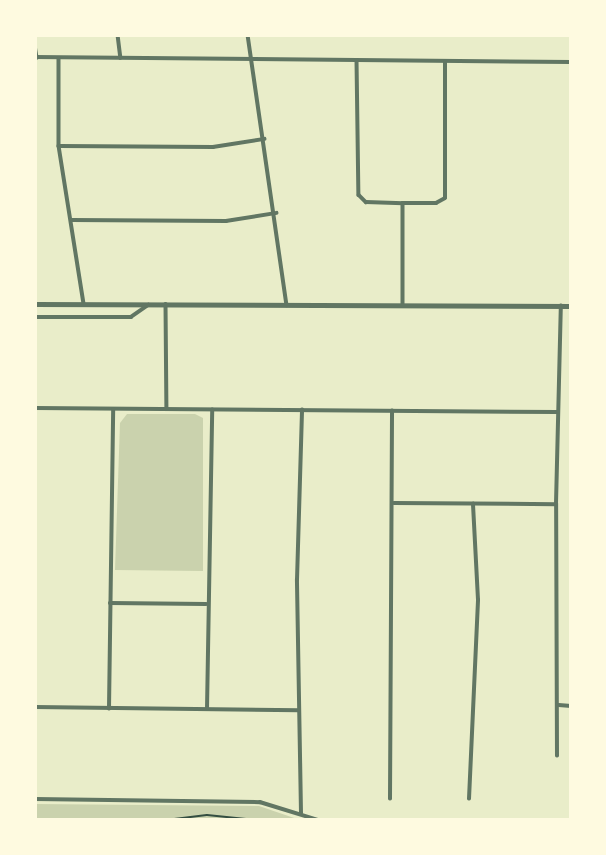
<!DOCTYPE html>
<style>
body{margin:0}
#map{position:relative;width:606px;height:855px;overflow:hidden;background:#e9edc9;font-family:Spectral,serif}
div>[style]{position:absolute}
.green>*{inset:0;background:#cad2ad}
.path>*{height:2px;margin:-1px;padding:0 1px;transform-origin:1px;border-radius:1px;background:#344e41}
.minor>*{height:3.5px;margin:-1.75px;padding:0 1.75px;transform-origin:1.75px;border-radius:1.75px;background:#617663}
.tertiary>*{height:4.5px;margin:-2.25px;padding:0 2.25px;transform-origin:2.25px;border-radius:2.25px;background:#617663}
span{translate:-50% -50%;white-space:nowrap;text-align:center;line-height:1.15;-webkit-text-stroke:7px #fefae0;paint-order:stroke}
.frame{position:absolute;inset:0;border:37px solid #fefae0;pointer-events:none}
</style>
<div id="map">
<div class="green">
<div style="clip-path:polygon(127px 414px,195px 414px,203px 418px,203px 571px,115px 570px,120px 423px)"></div>
<div style="clip-path:polygon(35px 804px,259px 806px,300px 820px,35px 820px)"></div>
</div>
<div class="path">
<div style="left:166px;top:820px;width:41px;rotate:-7deg"></div>
<div style="left:207px;top:815px;width:49px;rotate:5.8deg"></div>
</div>
<div class="minor">
<div style="left:118px;top:35px;width:23px;rotate:83deg"></div>
<div style="left:248px;top:35px;width:273px;rotate:81.8deg"></div>
<div style="left:35px;top:45px;width:13px;rotate:81deg"></div>
<div style="left:35px;top:57px;width:536px;rotate:0.53deg"></div>
<div style="left:59px;top:58px;width:88px;rotate:90deg"></div>
<div style="left:59px;top:146px;width:160px;rotate:81deg"></div>
<div style="left:357px;top:60px;width:135px;rotate:89.2deg"></div>
<div style="left:359px;top:195px;width:10px;rotate:45deg"></div>
<div style="left:366px;top:202px;width:37px;rotate:2deg"></div>
<div style="left:403px;top:203px;width:102px;rotate:90deg"></div>
<div style="left:60px;top:146px;width:153px;rotate:0.4deg"></div>
<div style="left:213px;top:147px;width:52px;rotate:-8.9deg"></div>
<div style="left:403px;top:203px;width:33px"></div>
<div style="left:436px;top:203px;width:10px;rotate:-29deg"></div>
<div style="left:445px;top:198px;width:136px;rotate:-90deg"></div>
<div style="left:72px;top:220px;width:154px;rotate:0.4deg"></div>
<div style="left:226px;top:221px;width:51px;rotate:-9.1deg"></div>
<div style="left:166px;top:304px;width:105px;rotate:89.5deg"></div>
<div style="left:35px;top:317px;width:96px"></div>
<div style="left:131px;top:317px;width:21px;rotate:-35deg"></div>
<div style="left:35px;top:408px;width:522px;rotate:0.44deg"></div>
<div style="left:394px;top:503px;width:162px;rotate:0.4deg"></div>
<div style="left:110px;top:603px;width:96px;rotate:0.6deg"></div>
<div style="left:559px;top:705px;width:12px;rotate:5deg"></div>
<div style="left:35px;top:707px;width:264px;rotate:0.7deg"></div>
<div style="left:109px;top:709px;width:299px;rotate:-89.2deg"></div>
<div style="left:207px;top:709px;width:299px;rotate:-89deg"></div>
<div style="left:557px;top:756px;width:252px;rotate:-90.2deg"></div>
<div style="left:556px;top:504px;width:198px;rotate:-88.6deg"></div>
<div style="left:35px;top:799px;width:225px;rotate:0.8deg"></div>
<div style="left:260px;top:802px;width:61px;rotate:17.2deg"></div>
<div style="left:390px;top:799px;width:388px;rotate:-89.7deg"></div>
<div style="left:469px;top:799px;width:199px;rotate:-87.4deg"></div>
<div style="left:478px;top:600px;width:96px;rotate:-93deg"></div>
<div style="left:301px;top:813px;width:233px;rotate:-91deg"></div>
<div style="left:297px;top:580px;width:170px;rotate:-88.3deg"></div>
</div>
<div class="tertiary">
<div style="left:35px;top:304px;width:536px;rotate:0.21deg"></div>
</div>
<div class="frame"></div>
</div>
